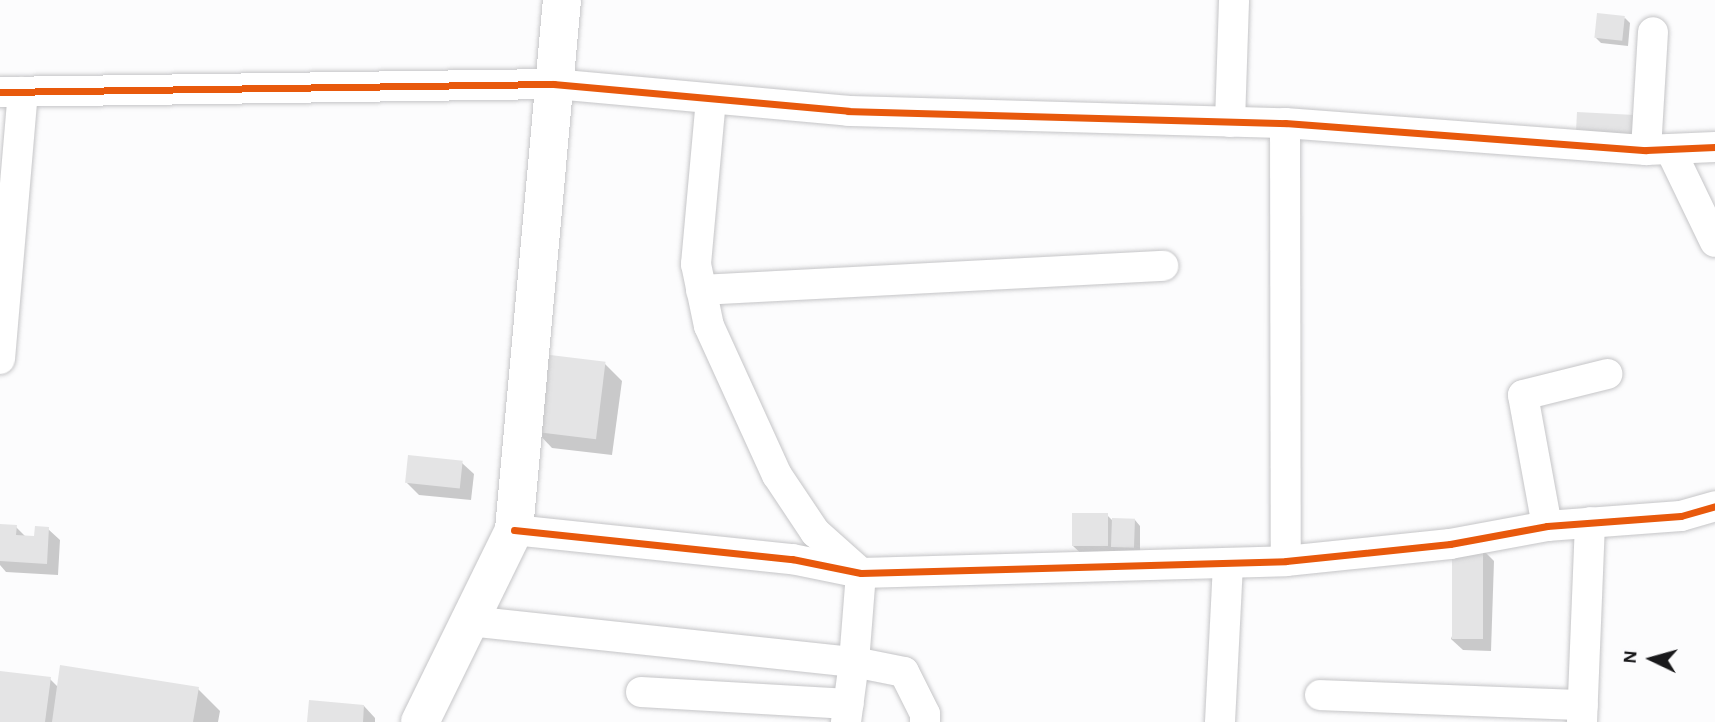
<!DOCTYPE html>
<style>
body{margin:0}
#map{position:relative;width:1715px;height:722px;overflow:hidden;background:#fcfcfd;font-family:"Alegreya Sans",sans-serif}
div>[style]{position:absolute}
.shadow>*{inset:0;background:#0003}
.building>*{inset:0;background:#e4e4e5;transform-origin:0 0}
.roads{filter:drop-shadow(0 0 2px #c5c5c7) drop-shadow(0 0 2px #c5c5c7)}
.street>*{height:30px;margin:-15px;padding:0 15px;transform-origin:15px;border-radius:15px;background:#fff}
.primary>*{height:38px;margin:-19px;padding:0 19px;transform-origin:19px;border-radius:19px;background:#fff}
.cycleway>*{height:7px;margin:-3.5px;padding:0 3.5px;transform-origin:3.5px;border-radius:3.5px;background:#e8590c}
span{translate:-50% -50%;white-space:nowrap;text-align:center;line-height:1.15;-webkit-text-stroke:5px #fbfbfe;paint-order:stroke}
.north{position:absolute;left:1617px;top:624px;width:70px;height:70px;-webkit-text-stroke:5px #fbfbfe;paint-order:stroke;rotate:275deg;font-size:19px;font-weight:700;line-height:28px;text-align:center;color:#19191b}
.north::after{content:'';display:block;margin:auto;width:24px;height:32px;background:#19191b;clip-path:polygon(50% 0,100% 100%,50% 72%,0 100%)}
</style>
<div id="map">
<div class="shadow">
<div style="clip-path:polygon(1625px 18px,1630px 23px,1628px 46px,1601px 43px,1596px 38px)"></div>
<div style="clip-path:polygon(605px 364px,622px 381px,612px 455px,552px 448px,535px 430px)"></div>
<div style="clip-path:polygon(462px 463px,474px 474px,471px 500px,419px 495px,407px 483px)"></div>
<div style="clip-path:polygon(1107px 515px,1112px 520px,1135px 520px,1140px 526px,1140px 552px,1085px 557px,1073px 546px)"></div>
<div style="clip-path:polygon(0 526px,16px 527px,26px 537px,36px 537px,48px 529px,60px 540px,58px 575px,6px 572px,0 565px)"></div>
<div style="clip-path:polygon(1482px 549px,1494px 561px,1491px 651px,1463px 650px,1451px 639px)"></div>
<div style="clip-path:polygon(0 673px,50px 679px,59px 688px,198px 689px,220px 711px,218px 722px,0 722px)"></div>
<div style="clip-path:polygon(364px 706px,375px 718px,375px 722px,309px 722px)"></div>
</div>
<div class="building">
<div style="left:1597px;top:13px;width:28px;height:25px;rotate:6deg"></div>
<div style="left:1577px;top:112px;width:58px;height:26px;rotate:3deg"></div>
<div style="left:542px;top:354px;width:64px;height:78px;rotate:7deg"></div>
<div style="left:408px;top:455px;width:55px;height:28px;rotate:6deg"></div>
<div style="left:1072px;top:513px;width:36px;height:33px"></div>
<div style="left:1112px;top:518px;width:23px;height:29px;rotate:2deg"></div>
<div style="clip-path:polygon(0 524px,17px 525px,16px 535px,34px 536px,35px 526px,49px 527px,47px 564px,0 561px)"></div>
<div style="left:1452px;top:547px;width:31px;height:92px"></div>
<div style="clip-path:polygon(60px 665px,199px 687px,193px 722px,52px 722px)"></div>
<div style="clip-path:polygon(0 671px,51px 677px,45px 722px,0 722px)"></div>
<div style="clip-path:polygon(309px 700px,364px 705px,363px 722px,307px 722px)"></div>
</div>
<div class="roads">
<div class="street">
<div style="left:0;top:92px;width:554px;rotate:-0.83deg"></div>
<div style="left:554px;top:84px;width:295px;rotate:5.2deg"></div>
<div style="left:848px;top:111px;width:437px;rotate:1.6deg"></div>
<div style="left:1285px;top:123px;width:362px;rotate:4.3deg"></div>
<div style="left:1646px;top:150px;width:69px;rotate:-2.5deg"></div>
<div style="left:711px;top:99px;width:166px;rotate:95.2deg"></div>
<div style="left:696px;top:264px;width:63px;rotate:78.2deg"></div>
<div style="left:709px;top:326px;width:164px;rotate:65.5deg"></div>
<div style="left:777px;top:475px;width:69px;rotate:56.3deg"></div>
<div style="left:815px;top:532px;width:62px;rotate:41.7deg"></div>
<div style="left:861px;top:573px;width:89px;rotate:94.5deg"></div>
<div style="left:854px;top:662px;width:51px;rotate:11.3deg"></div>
<div style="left:904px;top:672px;width:47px;rotate:63.4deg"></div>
<div style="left:925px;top:714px;width:8px;rotate:90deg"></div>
<div style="left:1230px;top:122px;width:122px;rotate:-88.1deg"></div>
<div style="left:1285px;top:123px;width:438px;rotate:89.9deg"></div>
<div style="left:1670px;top:149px;width:103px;rotate:64.2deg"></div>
<div style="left:1646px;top:150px;width:118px;rotate:-86.6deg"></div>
<div style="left:701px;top:290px;width:463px;rotate:-3deg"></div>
<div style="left:0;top:359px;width:268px;rotate:-85.1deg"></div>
<div style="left:1547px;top:526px;width:133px;rotate:-100.4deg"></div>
<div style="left:1523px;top:395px;width:87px;rotate:-14deg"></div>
<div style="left:514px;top:530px;width:280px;rotate:6deg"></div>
<div style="left:792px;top:559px;width:70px;rotate:11.5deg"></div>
<div style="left:861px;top:573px;width:425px;rotate:-1.6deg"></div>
<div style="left:1286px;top:561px;width:165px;rotate:-5.9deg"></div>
<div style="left:1450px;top:544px;width:99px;rotate:-10.5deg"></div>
<div style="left:1547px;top:526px;width:134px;rotate:-4.3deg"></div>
<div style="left:1681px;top:516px;width:35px;rotate:-16deg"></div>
<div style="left:469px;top:621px;width:387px;rotate:6.1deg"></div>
<div style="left:854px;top:662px;width:61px;rotate:97.6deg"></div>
<div style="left:641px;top:692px;width:208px;rotate:3.3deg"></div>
<div style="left:1320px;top:695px;width:263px;rotate:2.2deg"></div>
<div style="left:1220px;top:722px;width:158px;rotate:-87.1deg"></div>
<div style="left:1582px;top:722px;width:200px;rotate:-87.7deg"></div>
</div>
<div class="primary">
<div style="left:420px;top:722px;width:214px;rotate:-63.9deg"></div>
<div style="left:514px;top:530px;width:532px;rotate:-84.83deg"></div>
</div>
</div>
<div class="cycleway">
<div style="left:0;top:92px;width:554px;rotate:-0.83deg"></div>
<div style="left:554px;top:84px;width:295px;rotate:5.2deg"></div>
<div style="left:848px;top:111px;width:437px;rotate:1.6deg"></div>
<div style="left:1285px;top:123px;width:362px;rotate:4.3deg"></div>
<div style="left:1646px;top:150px;width:69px;rotate:-2.5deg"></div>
<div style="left:514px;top:530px;width:280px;rotate:6deg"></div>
<div style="left:792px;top:559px;width:70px;rotate:11.5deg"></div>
<div style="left:861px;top:573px;width:425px;rotate:-1.6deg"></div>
<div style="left:1286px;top:561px;width:165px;rotate:-5.9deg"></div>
<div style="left:1450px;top:544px;width:99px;rotate:-10.5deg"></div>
<div style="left:1547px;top:526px;width:134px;rotate:-4.3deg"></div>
<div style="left:1681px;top:516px;width:35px;rotate:-16deg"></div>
</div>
<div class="north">N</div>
</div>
